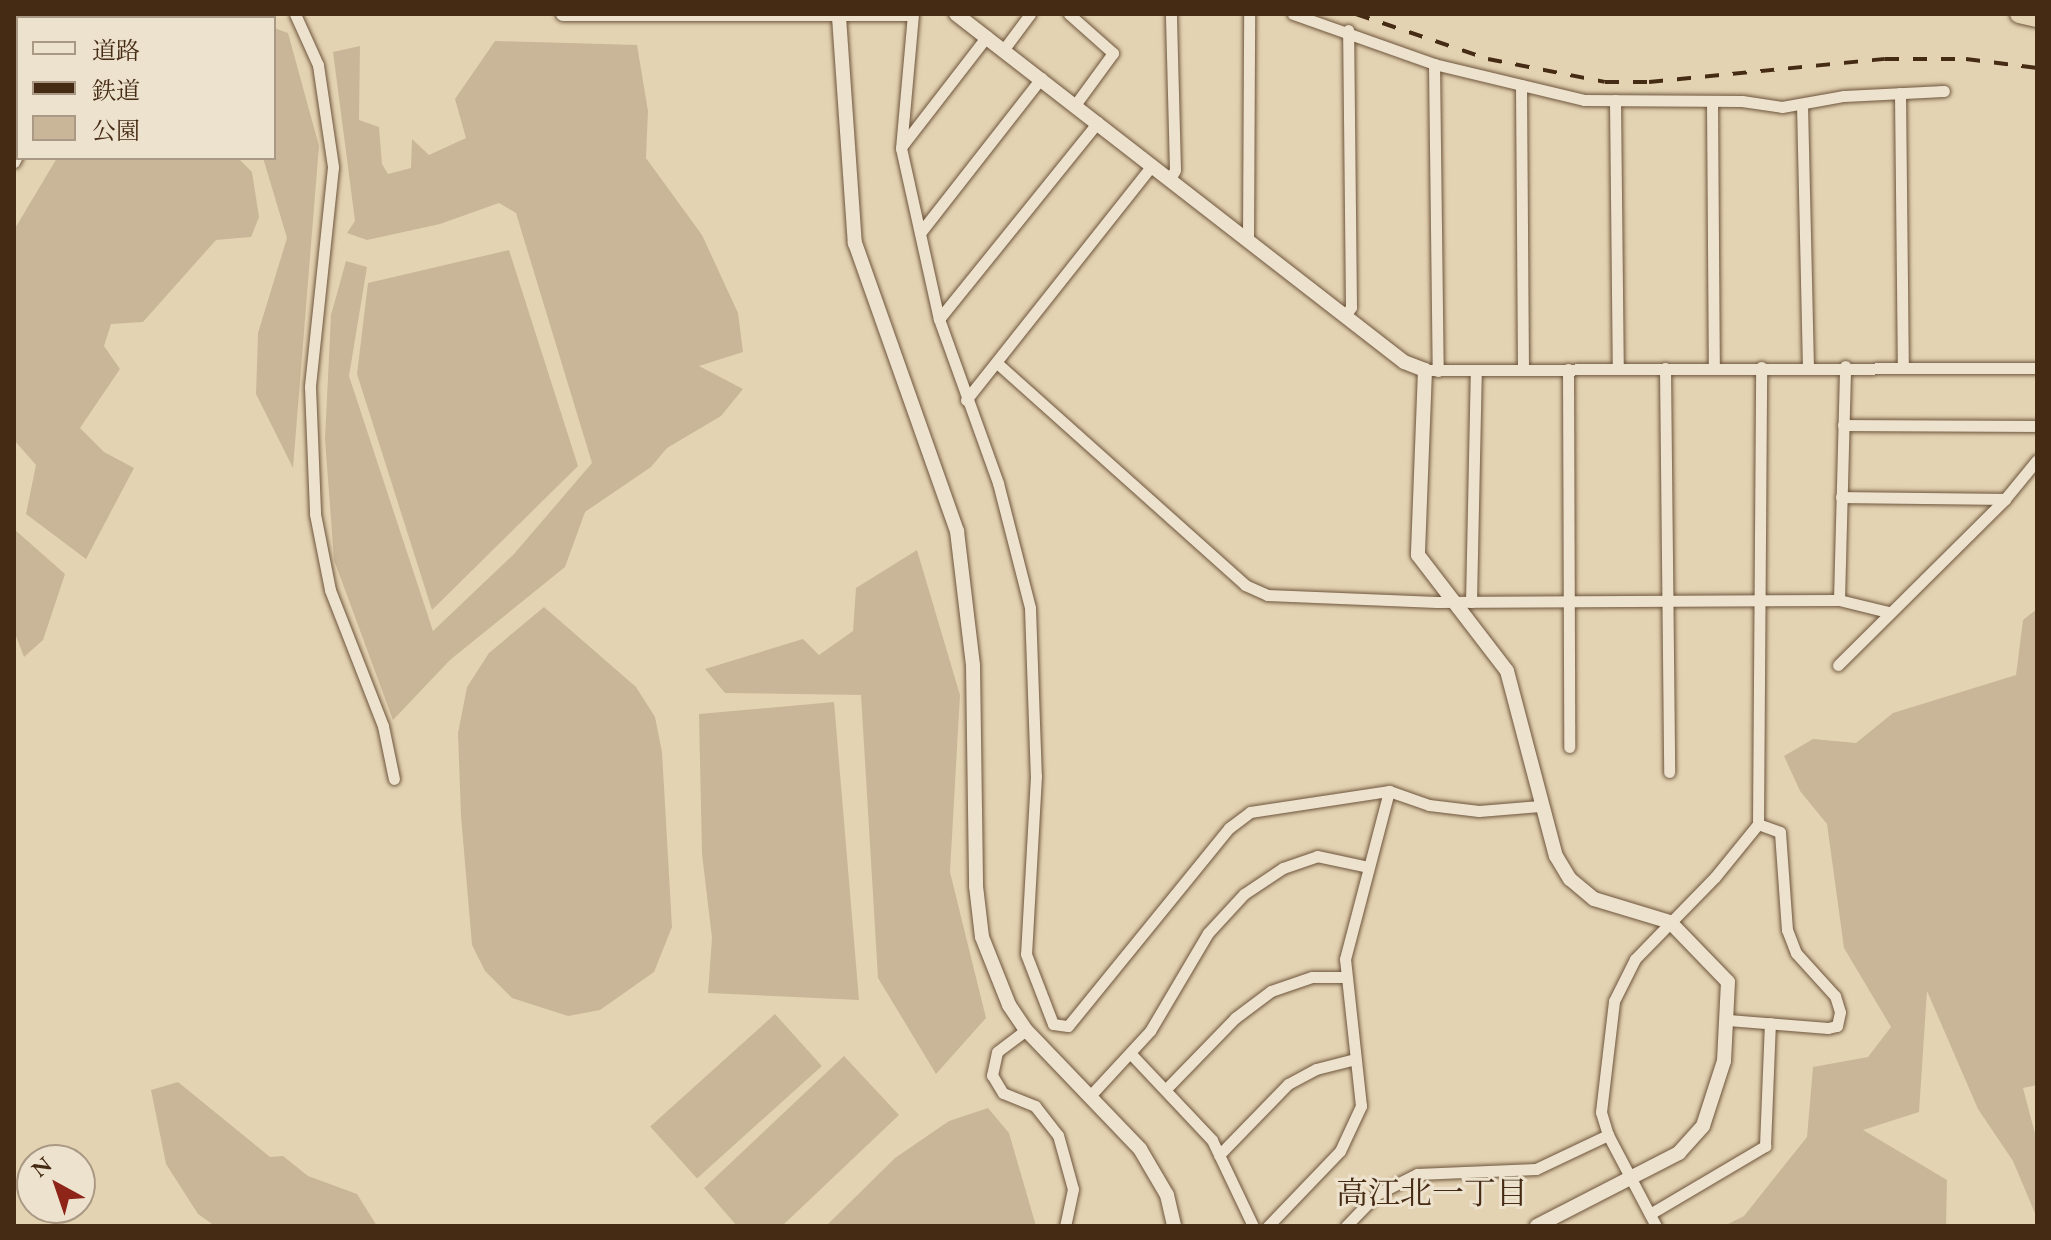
<!DOCTYPE html>
<meta charset="utf-8">
<style>
body{margin:0}
#map{position:relative;width:2051px;height:1240px;overflow:hidden;background:#e4d3b3;font-family:"EB Garamond","Noto Serif JP",serif}
div>[style]{position:absolute}
.green>*{inset:0;background:#c9b698;transform-origin:0 0}
.roads{filter:drop-shadow(0 0 2px #6e553c) drop-shadow(0 0 2px #6e553c)}
.minor>*{height:11px;margin:-5.5px;padding:0 5.5px;transform-origin:5.5px;border-radius:5.5px;background:#ede2ce}
.tertiary>*{height:14px;margin:-7px;padding:0 7px;transform-origin:7px;border-radius:7px;background:#ede2ce}
.trunk>*{height:18px;margin:-9px;padding:0 9px;transform-origin:9px;border-radius:9px;background:#e4d3b3}
.rail>*{height:4px;margin-top:-2px;transform-origin:0;background:repeating-linear-gradient(90deg,#462b14 0 14px,transparent 0 28px)}
span{translate:-50% -50%;white-space:nowrap;text-align:center;line-height:1.15;-webkit-text-stroke:6px #ede2ce;paint-order:stroke}
.neighbourhood-label{font-size:32px;color:#462b14}
.frame{position:absolute;inset:0;border:16px solid #462b14;pointer-events:none}
.legend{position:absolute;left:16px;top:16px;width:260px;height:144px;box-sizing:border-box;background:#ede2ce;border:2px solid #aa9984;margin:0;padding:10px 14px;list-style:none;font-size:24px;color:#462b14}
.legend li{display:flex;align-items:center;gap:16px;height:40px}
.legend b{width:40px;border:2px solid #aa9984}
.north{position:absolute;left:16px;top:1144px;width:80px;height:80px;box-sizing:border-box;background:#ede2ce;border:2px solid #aa9984;border-radius:50%;rotate:320deg;font-size:22px;font-weight:700;line-height:32px;text-align:center;color:#462b14}
.north::after{content:'';display:block;margin:auto;width:28px;height:36px;background:#8f2418;clip-path:polygon(50% 0,100% 100%,50% 72%,0 100%)}
</style>
<div id="map">
<div class="green">
<div style="clip-path:polygon(274px 28px,288px 33px,319px 146px,293px 468px,256px 394px,258px 333px,287px 238px,263px 158px,274px 158px)"></div>
<div style="clip-path:polygon(495px 41px,637px 45px,648px 111px,646px 158px,702px 235px,738px 313px,743px 352px,699px 366px,743px 389px,721px 416px,667px 448px,651px 467px,585px 512px,565px 567px,450px 660px,393px 720px,334px 560px,325px 439px,331px 315px,346px 261px,367px 267px,349px 376px,433px 631px,514px 554px,592px 463px,516px 213px,499px 203px,440px 224px,367px 240px,347px 233px,355px 221px,333px 52px,360px 46px,359px 120px,379px 127px,382px 164px,388px 174px,411px 168px,412px 139px,429px 155px,466px 138px,455px 99px)"></div>
<div style="clip-path:polygon(57px 158px,238px 158px,252px 172px,259px 217px,251px 237px,216px 240px,143px 322px,111px 324px,104px 346px,120px 369px,80px 428px,104px 452px,134px 468px,86px 559px,26px 514px,36px 465px,14px 440px,14px 230px)"></div>
<div style="clip-path:polygon(509px 250px,578px 466px,432px 610px,357px 374px,368px 283px)"></div>
<div style="clip-path:polygon(14px 529px,65px 574px,43px 640px,24px 657px,14px 631px)"></div>
<div style="clip-path:polygon(917px 550px,960px 695px,950px 872px,986px 1018px,936px 1074px,878px 978px,861px 695px,725px 693px,705px 669px,803px 639px,819px 655px,853px 631px,856px 588px)"></div>
<div style="clip-path:polygon(544px 607px,636px 687px,655px 717px,662px 752px,672px 927px,654px 972px,600px 1010px,568px 1016px,512px 998px,485px 971px,472px 945px,461px 816px,458px 733px,467px 687px,489px 653px)"></div>
<div style="clip-path:polygon(2037px 609px,2037px 1085px,2023px 1088px,2037px 1141px,2037px 1218px,2013px 1161px,1978px 1109px,1927px 991px,1919px 1112px,1863px 1130px,1947px 1180px,1946px 1226px,1724px 1226px,1744px 1216px,1807px 1137px,1813px 1067px,1868px 1057px,1891px 1027px,1844px 948px,1827px 824px,1800px 791px,1784px 756px,1813px 739px,1856px 743px,1893px 713px,2016px 675px,2023px 620px)"></div>
<div style="clip-path:polygon(834px 702px,859px 1000px,708px 993px,712px 938px,702px 854px,699px 714px)"></div>
<div style="left:775px;top:1014px;width:70px;height:168px;rotate:48deg"></div>
<div style="clip-path:polygon(844px 1056px,899px 1115px,782px 1226px,737px 1226px,704px 1188px)"></div>
<div style="clip-path:polygon(178px 1082px,270px 1157px,283px 1156px,308px 1176px,357px 1194px,377px 1226px,215px 1226px,198px 1214px,166px 1164px,151px 1090px)"></div>
<div style="clip-path:polygon(988px 1108px,1009px 1133px,1036px 1226px,826px 1226px,895px 1158px,949px 1121px)"></div>
</div>
<div class="roads">
<div class="minor">
<div style="left:295px;top:14px;width:56px;rotate:65.7deg"></div>
<div style="left:318px;top:65px;width:103px;rotate:81.6deg"></div>
<div style="left:333px;top:167px;width:221px;rotate:96deg"></div>
<div style="left:310px;top:387px;width:127px;rotate:87.7deg"></div>
<div style="left:315px;top:514px;width:77px;rotate:78.8deg"></div>
<div style="left:330px;top:590px;width:146px;rotate:68.7deg"></div>
<div style="left:383px;top:726px;width:54px;rotate:78.3deg"></div>
<div style="left:913px;top:14px;width:135px;rotate:95.1deg"></div>
<div style="left:901px;top:148px;width:175px;rotate:77.5deg"></div>
<div style="left:939px;top:319px;width:174px;rotate:70.2deg"></div>
<div style="left:998px;top:483px;width:129px;rotate:75.6deg"></div>
<div style="left:1030px;top:608px;width:168px;rotate:88deg"></div>
<div style="left:1036px;top:776px;width:178px;rotate:93.2deg"></div>
<div style="left:1026px;top:954px;width:75px;rotate:68.9deg"></div>
<div style="left:1053px;top:1024px;width:15px;rotate:8deg"></div>
<div style="left:1068px;top:1026px;width:255px;rotate:-50.9deg"></div>
<div style="left:1229px;top:828px;width:26px;rotate:-37deg"></div>
<div style="left:1250px;top:812px;width:141px;rotate:-8.6deg"></div>
<div style="left:1389px;top:791px;width:42px;rotate:19.3deg"></div>
<div style="left:1429px;top:805px;width:50px;rotate:6.8deg"></div>
<div style="left:1479px;top:811px;width:61px;rotate:-4.7deg"></div>
<div style="left:1069px;top:14px;width:59px;rotate:41.6deg"></div>
<div style="left:1113px;top:53px;width:64px;rotate:126.2deg"></div>
<div style="left:1293px;top:14px;width:150px;rotate:19.5deg"></div>
<div style="left:1434px;top:64px;width:154px;rotate:13.5deg"></div>
<div style="left:1584px;top:100px;width:158px;rotate:0.4deg"></div>
<div style="left:1742px;top:101px;width:40px;rotate:8.5deg"></div>
<div style="left:1782px;top:107px;width:63px;rotate:-10.1deg"></div>
<div style="left:1844px;top:96px;width:100px;rotate:-2.9deg"></div>
<div style="left:100px;top:18px;width:6px;rotate:-45deg"></div>
<div style="left:1004px;top:49px;width:44px;rotate:-53.4deg"></div>
<div style="left:1434px;top:64px;width:307px;rotate:89.3deg"></div>
<div style="left:1521px;top:85px;width:285px;rotate:89.6deg"></div>
<div style="left:1900px;top:93px;width:273px;rotate:89.4deg"></div>
<div style="left:1615px;top:100px;width:269px;rotate:89.4deg"></div>
<div style="left:1712px;top:101px;width:267px;rotate:89.6deg"></div>
<div style="left:1802px;top:104px;width:263px;rotate:88.7deg"></div>
<div style="left:902px;top:146px;width:139px;rotate:-52.3deg"></div>
<div style="left:14px;top:162px;width:9px;rotate:-63deg"></div>
<div style="left:1170px;top:179px;width:10px;rotate:-61deg"></div>
<div style="left:1175px;top:170px;width:156px;rotate:-91.5deg"></div>
<div style="left:920px;top:233px;width:197px;rotate:-52deg"></div>
<div style="left:1248px;top:239px;width:225px;rotate:-89.7deg"></div>
<div style="left:1345px;top:316px;width:11px;rotate:-56deg"></div>
<div style="left:1351px;top:307px;width:277px;rotate:-90.6deg"></div>
<div style="left:939px;top:319px;width:253px;rotate:-51.1deg"></div>
<div style="left:997px;top:363px;width:333px;rotate:41.8deg"></div>
<div style="left:1245px;top:585px;width:24px;rotate:24deg"></div>
<div style="left:1267px;top:595px;width:170px;rotate:2.4deg"></div>
<div style="left:1437px;top:602px;width:402px;rotate:-0.3deg"></div>
<div style="left:1839px;top:600px;width:50px;rotate:13.8deg"></div>
<div style="left:1665px;top:368px;width:404px;rotate:89.4deg"></div>
<div style="left:1568px;top:369px;width:378px;rotate:89.8deg"></div>
<div style="left:1425px;top:370px;width:612px;rotate:-0.19deg"></div>
<div style="left:966px;top:400px;width:300px;rotate:-51.6deg"></div>
<div style="left:1843px;top:425px;width:194px;rotate:0.3deg"></div>
<div style="left:1841px;top:497px;width:164px;rotate:0.7deg"></div>
<div style="left:1839px;top:600px;width:234px;rotate:-88.5deg"></div>
<div style="left:1471px;top:602px;width:232px;rotate:-88.8deg"></div>
<div style="left:1838px;top:665px;width:235px;rotate:-44.8deg"></div>
<div style="left:2005px;top:499px;width:50px;rotate:-50.6deg"></div>
<div style="left:1728px;top:1020px;width:100px;rotate:4.6deg"></div>
<div style="left:1828px;top:1028px;width:9px;rotate:-13deg"></div>
<div style="left:1837px;top:1026px;width:14px;rotate:-78deg"></div>
<div style="left:1840px;top:1012px;width:17px;rotate:-107deg"></div>
<div style="left:1835px;top:996px;width:58px;rotate:-132.2deg"></div>
<div style="left:1796px;top:953px;width:25px;rotate:-111deg"></div>
<div style="left:1787px;top:930px;width:98px;rotate:-94.1deg"></div>
<div style="left:1780px;top:832px;width:23px;rotate:-160deg"></div>
<div style="left:1026px;top:1030px;width:36px;rotate:143deg"></div>
<div style="left:997px;top:1052px;width:24px;rotate:102deg"></div>
<div style="left:992px;top:1075px;width:21px;rotate:59deg"></div>
<div style="left:1003px;top:1093px;width:35px;rotate:22deg"></div>
<div style="left:1035px;top:1106px;width:37px;rotate:52deg"></div>
<div style="left:1058px;top:1135px;width:56px;rotate:74.5deg"></div>
<div style="left:1073px;top:1189px;width:38px;rotate:102deg"></div>
<div style="left:1131px;top:1054px;width:118px;rotate:46.7deg"></div>
<div style="left:1212px;top:1140px;width:95px;rotate:64.5deg"></div>
<div style="left:1167px;top:1088px;width:98px;rotate:-45.8deg"></div>
<div style="left:1235px;top:1018px;width:45px;rotate:-36.9deg"></div>
<div style="left:1271px;top:991px;width:43px;rotate:-18.9deg"></div>
<div style="left:1312px;top:977px;width:31px"></div>
<div style="left:1089px;top:1097px;width:90px;rotate:-47.3deg"></div>
<div style="left:1150px;top:1031px;width:114px;rotate:-59.4deg"></div>
<div style="left:1208px;top:933px;width:53px;rotate:-47.3deg"></div>
<div style="left:1244px;top:894px;width:47px;rotate:-33.7deg"></div>
<div style="left:1283px;top:868px;width:36px;rotate:-19deg"></div>
<div style="left:1317px;top:856px;width:52px;rotate:12.2deg"></div>
<div style="left:1219px;top:1155px;width:99px;rotate:-45.8deg"></div>
<div style="left:1288px;top:1084px;width:32px;rotate:-28deg"></div>
<div style="left:1316px;top:1069px;width:40px;rotate:-14.4deg"></div>
<div style="left:1650px;top:1214px;width:134px;rotate:-30.6deg"></div>
<div style="left:1765px;top:1146px;width:123px;rotate:-87.7deg"></div>
<div style="left:1268px;top:1226px;width:104px;rotate:-46.2deg"></div>
<div style="left:1340px;top:1151px;width:50px;rotate:-65deg"></div>
<div style="left:1361px;top:1106px;width:148px;rotate:-96.2deg"></div>
<div style="left:1345px;top:959px;width:174px;rotate:-75.3deg"></div>
<div style="left:1346px;top:1226px;width:45px;rotate:-45.9deg"></div>
<div style="left:1377px;top:1194px;width:45px;rotate:-26.6deg"></div>
<div style="left:1417px;top:1174px;width:119px;rotate:-2.4deg"></div>
<div style="left:1536px;top:1169px;width:80px;rotate:-25.3deg"></div>
<div style="left:1656px;top:1226px;width:103px;rotate:-117.8deg"></div>
<div style="left:1608px;top:1135px;width:24px;rotate:-107deg"></div>
<div style="left:1601px;top:1112px;width:112px;rotate:-83.3deg"></div>
<div style="left:1614px;top:1001px;width:47px;rotate:-63.4deg"></div>
<div style="left:1635px;top:959px;width:115px;rotate:-45.7deg"></div>
<div style="left:1715px;top:877px;width:68px;rotate:-50.9deg"></div>
<div style="left:1758px;top:824px;width:457px;rotate:-89.6deg"></div>
</div>
<div class="tertiary">
<div style="left:563px;top:14px;width:345px"></div>
<div style="left:956px;top:14px;width:567px;rotate:37.84deg"></div>
<div style="left:1404px;top:362px;width:22px;rotate:21deg"></div>
<div style="left:1425px;top:370px;width:185px;rotate:92.2deg"></div>
<div style="left:1418px;top:555px;width:146px;rotate:52.5deg"></div>
<div style="left:1507px;top:671px;width:191px;rotate:75.2deg"></div>
<div style="left:1556px;top:856px;width:27px;rotate:59deg"></div>
<div style="left:1570px;top:879px;width:31px;rotate:40deg"></div>
<div style="left:1594px;top:899px;width:79px;rotate:16.8deg"></div>
<div style="left:1670px;top:922px;width:83px;rotate:46deg"></div>
<div style="left:1728px;top:982px;width:79px;rotate:92.9deg"></div>
<div style="left:1724px;top:1061px;width:68px;rotate:107.9deg"></div>
<div style="left:1703px;top:1126px;width:36px;rotate:132deg"></div>
<div style="left:1679px;top:1153px;width:160px;rotate:152.8deg"></div>
<div style="left:839px;top:17px;width:227px;rotate:86deg"></div>
<div style="left:855px;top:243px;width:306px;rotate:70.5deg"></div>
<div style="left:957px;top:531px;width:135px;rotate:83.2deg"></div>
<div style="left:973px;top:665px;width:221px;rotate:89.2deg"></div>
<div style="left:976px;top:886px;width:51px;rotate:83.3deg"></div>
<div style="left:982px;top:937px;width:73px;rotate:68.3deg"></div>
<div style="left:1009px;top:1005px;width:30px;rotate:56deg"></div>
<div style="left:1026px;top:1030px;width:165px;rotate:46.2deg"></div>
<div style="left:1140px;top:1149px;width:53px;rotate:59.6deg"></div>
<div style="left:1167px;top:1195px;width:32px;rotate:77deg"></div>
</div>
<div class="trunk">
<div style="left:2019px;top:14px;width:18px;rotate:13deg"></div>
</div>
</div>
<div class="rail">
<div style="left:1356px;top:14px;width:139px;rotate:18.8deg"></div>
<div style="left:1488px;top:59px;width:119px;rotate:11.1deg"></div>
<div style="left:1605px;top:82px;width:44px"></div>
<div style="left:1649px;top:82px;width:237px;rotate:-5.6deg"></div>
<div style="left:1885px;top:59px;width:81px"></div>
<div style="left:1966px;top:59px;width:72px;rotate:7.2deg"></div>
</div>
<div class="neighbourhood-label">
<span style="left:1432px;top:1193px">高江北一丁目</span>
</div>
<div class="frame"></div>
<ul class="legend">
<li><b style="height:10px;background:#ede2ce"></b>道路</li>
<li><b style="height:10px;background:#462b14"></b>鉄道</li>
<li><b style="height:22px;background:#c9b698"></b>公園</li>
</ul>
<div class="north">N</div>
</div>
